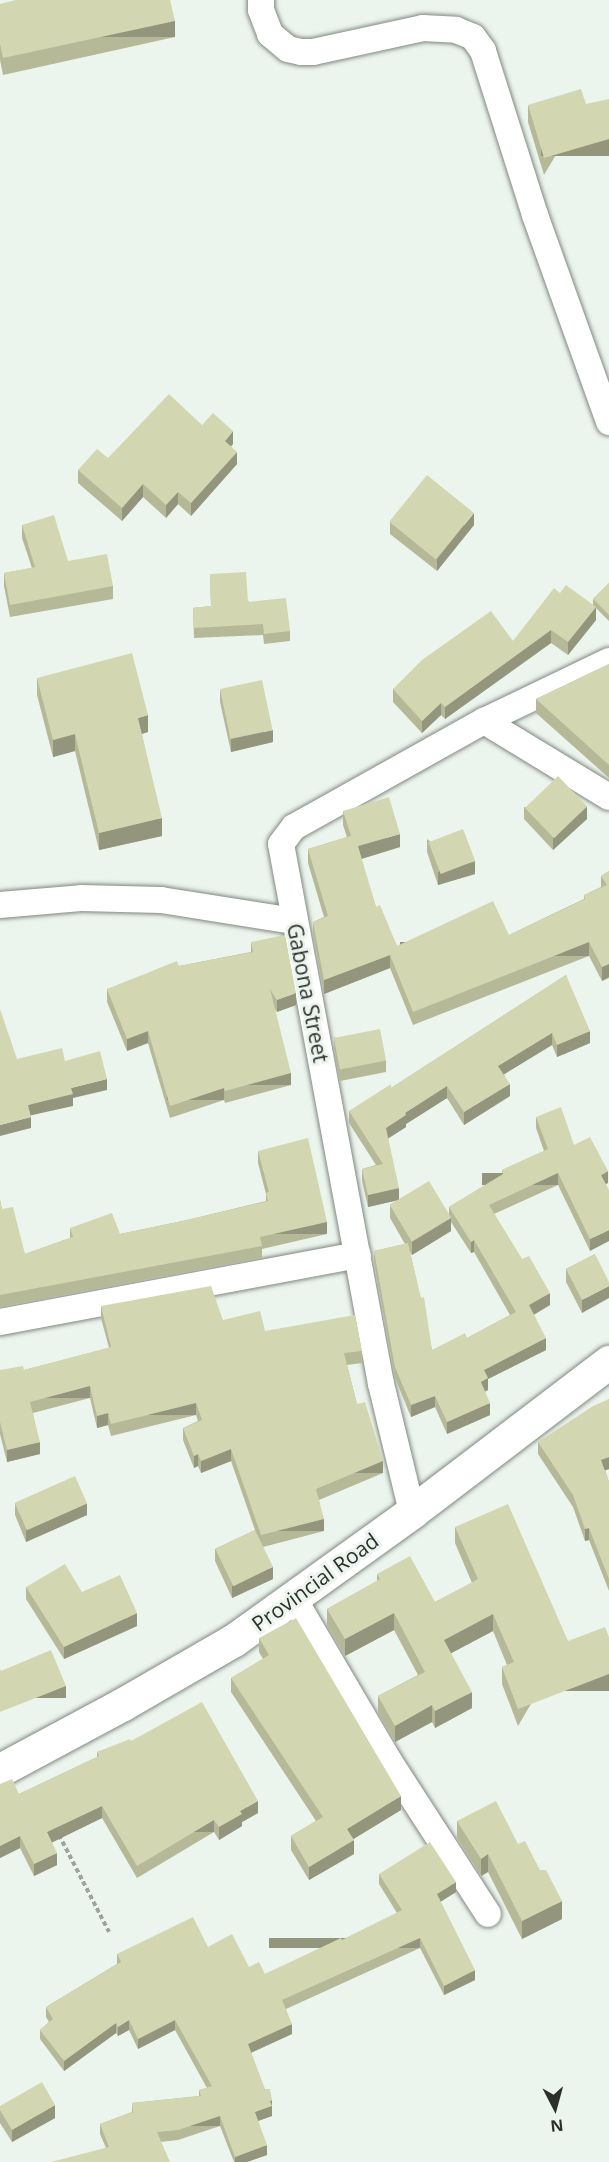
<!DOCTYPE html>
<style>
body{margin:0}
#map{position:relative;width:609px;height:2162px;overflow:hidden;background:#ecf5ed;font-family:"Open Sans",sans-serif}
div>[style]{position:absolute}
.path>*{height:4px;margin-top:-2px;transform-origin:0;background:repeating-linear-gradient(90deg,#9da39d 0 4.5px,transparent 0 7.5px)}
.roads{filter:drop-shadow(0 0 2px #808881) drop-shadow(0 0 2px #808881)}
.street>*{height:26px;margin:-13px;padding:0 13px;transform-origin:13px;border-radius:13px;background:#fff}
.secondary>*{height:33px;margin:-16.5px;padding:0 16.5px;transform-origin:16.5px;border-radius:16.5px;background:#fff}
.wall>*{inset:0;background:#b5b998}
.shaded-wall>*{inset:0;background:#93967c;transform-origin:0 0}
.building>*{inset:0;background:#d2d7b1;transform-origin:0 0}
span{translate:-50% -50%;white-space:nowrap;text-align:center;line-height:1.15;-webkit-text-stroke:6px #ecf5ed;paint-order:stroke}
.street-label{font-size:21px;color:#2c2f2c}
.north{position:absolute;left:525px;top:2078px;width:60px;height:60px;-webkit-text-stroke:4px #ecf5ed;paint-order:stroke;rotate:174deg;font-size:16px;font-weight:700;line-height:24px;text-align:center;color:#2c2f2c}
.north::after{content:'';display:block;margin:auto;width:21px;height:27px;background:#2c2f2c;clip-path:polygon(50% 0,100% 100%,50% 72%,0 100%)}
</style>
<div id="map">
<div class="path">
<div style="left:59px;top:1835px;width:109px;rotate:62.7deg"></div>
</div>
<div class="roads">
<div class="street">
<div style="left:261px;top:0;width:10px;rotate:90deg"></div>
<div style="left:261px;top:10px;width:26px;rotate:69deg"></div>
<div style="left:270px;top:34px;width:23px;rotate:40deg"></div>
<div style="left:288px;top:49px;width:13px;rotate:13deg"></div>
<div style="left:301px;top:52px;width:12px"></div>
<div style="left:313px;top:52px;width:113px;rotate:-12.3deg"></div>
<div style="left:423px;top:28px;width:33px;rotate:3deg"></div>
<div style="left:456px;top:30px;width:18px;rotate:22deg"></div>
<div style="left:473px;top:37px;width:17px;rotate:54deg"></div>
<div style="left:483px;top:51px;width:172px;rotate:72.4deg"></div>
<div style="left:535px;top:215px;width:220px;rotate:70.3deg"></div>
<div style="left:484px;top:721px;width:146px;rotate:31.3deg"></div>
<div style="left:0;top:905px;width:81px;rotate:-4.9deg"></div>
<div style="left:81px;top:898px;width:80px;rotate:1.4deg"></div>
<div style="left:161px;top:900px;width:135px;rotate:9deg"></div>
<div style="left:0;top:1322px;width:364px;rotate:-10.6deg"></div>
<div style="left:412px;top:1512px;width:132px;rotate:-103.6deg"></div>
<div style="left:381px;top:1384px;width:549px;rotate:-100.49deg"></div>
<div style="left:281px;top:844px;width:21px;rotate:-53deg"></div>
<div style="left:294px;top:827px;width:218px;rotate:-29.2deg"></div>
<div style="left:484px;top:721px;width:139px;rotate:-25.6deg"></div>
<div style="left:294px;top:1599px;width:188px;rotate:59.6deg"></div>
<div style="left:389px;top:1761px;width:182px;rotate:57.1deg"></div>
</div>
<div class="secondary">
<div style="left:0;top:1770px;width:140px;rotate:-28.2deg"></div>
<div style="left:123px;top:1704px;width:128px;rotate:-30deg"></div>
<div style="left:234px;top:1640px;width:219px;rotate:-35.7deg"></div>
<div style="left:412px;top:1512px;width:248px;rotate:-37.3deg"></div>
</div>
</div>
<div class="wall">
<div style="clip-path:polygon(0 4px,175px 37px,3px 75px,0 60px)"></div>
<div style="clip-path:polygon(586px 104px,544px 175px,528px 122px,528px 105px)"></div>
<div style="clip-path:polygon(202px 425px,233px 444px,231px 446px,237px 464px,191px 516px,178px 504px,166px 518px,143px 497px,122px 521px,78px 483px,78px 470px,108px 458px)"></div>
<div style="clip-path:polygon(390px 522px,474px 525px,437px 571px,390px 534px)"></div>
<div style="clip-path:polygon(22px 525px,68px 561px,113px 586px,113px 599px,10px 617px,4px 586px,4px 573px,32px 568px,22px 538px)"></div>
<div style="clip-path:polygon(210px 574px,290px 631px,290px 641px,264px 644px,263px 635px,194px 638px,193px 608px,211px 606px)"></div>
<div style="clip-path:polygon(609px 583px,609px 621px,596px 608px,596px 620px,568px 655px,551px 643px,445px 719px,441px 715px,422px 733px,393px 702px,393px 689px,513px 641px,560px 593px,593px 605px,593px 599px)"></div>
<div style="clip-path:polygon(609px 664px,609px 778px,536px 713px,536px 699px)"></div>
<div style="clip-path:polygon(37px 678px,148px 732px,142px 734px,162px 836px,99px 850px,75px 751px,53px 757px,37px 695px)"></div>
<div style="clip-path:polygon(220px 690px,273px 742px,231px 752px,220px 702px)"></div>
<div style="clip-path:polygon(524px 807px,587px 819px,553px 850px,524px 819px)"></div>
<div style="clip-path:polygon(343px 811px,400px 847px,361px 859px,376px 907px,397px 946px,509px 935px,584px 899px,584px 895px,601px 887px,601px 876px,609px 871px,609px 978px,602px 981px,589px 956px,413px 1025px,390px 968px,324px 994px,313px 935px,313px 922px,324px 917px,308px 863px,308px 849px,347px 837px,343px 825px)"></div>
<div style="clip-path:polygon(427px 839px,475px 874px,438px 885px,427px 852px)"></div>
<div style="clip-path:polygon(251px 942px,296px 1005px,277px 1012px,275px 1009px,291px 1085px,225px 1103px,224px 1100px,170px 1118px,148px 1043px,127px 1051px,107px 1002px,107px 989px,179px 966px,251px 952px)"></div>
<div style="clip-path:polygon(evenodd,566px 975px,590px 1043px,557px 1057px,552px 1045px,504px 1074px,510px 1096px,464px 1125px,447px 1098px,406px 1124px,406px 1127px,388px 1138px,399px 1199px,449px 1215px,449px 1207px,502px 1175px,502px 1170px,544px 1151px,536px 1128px,536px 1117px,574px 1145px,608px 1183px,606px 1184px,590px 1251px,558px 1185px,494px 1214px,550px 1305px,534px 1315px,546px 1350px,488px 1379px,488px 1390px,485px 1391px,490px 1415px,447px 1434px,435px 1407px,411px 1417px,395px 1378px,374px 1263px,374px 1251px,405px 1244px,390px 1218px,390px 1205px,398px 1200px,368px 1207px,362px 1181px,362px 1169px,376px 1165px,349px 1123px,349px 1111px,391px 1088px,566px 975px,451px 1222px,471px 1253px,474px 1252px,510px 1315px,467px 1338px,432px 1350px,410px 1252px,412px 1255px,451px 1231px,451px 1222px)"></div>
<div style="clip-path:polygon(334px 1037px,386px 1060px,386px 1072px,340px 1081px,334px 1050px)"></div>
<div style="clip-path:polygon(258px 1151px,327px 1234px,262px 1249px,262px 1258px,0 1307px,0 1200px,2px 1209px,25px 1254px,70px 1238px,70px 1228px,120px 1234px,187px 1220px,266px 1201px,266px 1194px,258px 1163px)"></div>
<div style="clip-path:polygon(595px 1254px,582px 1313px,566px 1282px,566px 1269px)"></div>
<div style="clip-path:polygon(101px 1306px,223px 1320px,265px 1331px,362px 1351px,362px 1363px,347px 1365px,357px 1404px,383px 1473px,319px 1500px,324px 1531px,263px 1547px,273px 1579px,232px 1598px,215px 1561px,215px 1549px,255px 1530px,231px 1461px,201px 1473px,198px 1466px,194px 1468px,183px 1440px,183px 1428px,198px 1421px,196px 1415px,111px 1436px,108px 1425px,97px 1428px,90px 1398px,33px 1413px,40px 1454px,7px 1462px,0 1434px,0 1370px,24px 1370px,109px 1348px,101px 1318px)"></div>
<div style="clip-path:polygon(609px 1399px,609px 1469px,605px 1470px,609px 1482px,609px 1591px,589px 1540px,585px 1541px,573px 1507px,538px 1454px,538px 1442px)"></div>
<div style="clip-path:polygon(15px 1503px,87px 1515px,26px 1542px,15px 1515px)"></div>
<div style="clip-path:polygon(455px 1527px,568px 1641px,518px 1726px,502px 1684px,502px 1667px,507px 1665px,493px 1631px,451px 1653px,472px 1708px,435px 1728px,432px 1722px,395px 1742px,378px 1713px,378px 1696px,418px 1675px,394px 1630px,345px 1656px,327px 1626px,327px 1609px,377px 1581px,377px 1574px,435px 1602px,472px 1583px,455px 1543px)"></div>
<div style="clip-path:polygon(26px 1587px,82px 1592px,137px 1626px,64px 1659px,26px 1599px)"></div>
<div style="clip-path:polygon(259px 1638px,401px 1810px,353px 1839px,354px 1854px,309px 1880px,291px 1850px,291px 1836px,316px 1821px,231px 1692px,231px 1678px,263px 1659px,259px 1652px)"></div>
<div style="clip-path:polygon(131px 1741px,258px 1813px,242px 1822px,242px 1826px,219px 1840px,214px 1832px,137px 1878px,102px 1818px,52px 1842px,57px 1865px,34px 1876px,20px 1848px,0 1858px,0 1784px,19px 1794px,97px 1757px,97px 1752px)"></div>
<div style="clip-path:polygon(457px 1821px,518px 1844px,562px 1919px,522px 1939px,488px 1872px,481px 1876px,457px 1838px)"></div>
<div style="clip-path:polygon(379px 1874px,456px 1892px,440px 1902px,475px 1980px,444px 1995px,420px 1948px,286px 2009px,292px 2034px,251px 2053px,272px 2109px,272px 2116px,258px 2121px,267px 2155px,247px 2162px,234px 2162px,220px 2126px,178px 2140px,106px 2148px,100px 2134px,100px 2124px,132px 2112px,132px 2103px,199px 2096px,199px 2090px,207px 2088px,175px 2030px,138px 2049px,129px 2030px,118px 2036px,116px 2033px,64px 2071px,40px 2039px,40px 2030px,49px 2022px,46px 2017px,46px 2007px,117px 1964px,117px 1954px,208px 1947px,249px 1967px,265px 1974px,342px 1940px,397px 1913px,379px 1884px)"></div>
<div style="clip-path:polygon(0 2106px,55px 2118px,12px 2142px,0 2123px)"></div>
</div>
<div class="shaded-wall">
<div style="left:175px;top:21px;width:16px;height:176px;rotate:90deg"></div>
<div style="left:609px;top:139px;width:17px;height:68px;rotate:90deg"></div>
<div style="clip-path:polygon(233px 431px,233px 444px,225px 453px,225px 441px)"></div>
<div style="clip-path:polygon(237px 452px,237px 464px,191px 516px,191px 503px)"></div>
<div style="clip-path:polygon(143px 484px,143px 497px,122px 521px,122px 508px)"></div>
<div style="clip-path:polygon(178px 492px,178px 504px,166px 518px,166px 505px)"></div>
<div style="clip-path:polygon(474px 513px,474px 525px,437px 571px,437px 559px)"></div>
<div style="clip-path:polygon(596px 607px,596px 620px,568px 655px,568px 642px)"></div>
<div style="clip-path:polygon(551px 630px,551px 643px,445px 719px,445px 707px)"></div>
<div style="clip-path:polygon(441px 703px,441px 715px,422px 733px,422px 721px)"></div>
<div style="clip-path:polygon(148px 715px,148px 732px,138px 735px,138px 718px)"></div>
<div style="clip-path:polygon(273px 730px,273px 742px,231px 752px,231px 739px)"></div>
<div style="clip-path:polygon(75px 734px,75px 751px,53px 757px,53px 740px)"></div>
<div style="clip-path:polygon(587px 806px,587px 819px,553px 850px,553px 837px)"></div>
<div style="clip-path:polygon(162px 818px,162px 836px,99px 850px,99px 833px)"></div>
<div style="clip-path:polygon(400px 834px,400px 847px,358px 860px,358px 846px)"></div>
<div style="clip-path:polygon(475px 861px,475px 874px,438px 885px,438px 872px)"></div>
<div style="left:589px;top:942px;width:14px;height:189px;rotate:90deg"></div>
<div style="clip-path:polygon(390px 955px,390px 968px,324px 994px,324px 980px)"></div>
<div style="clip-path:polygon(609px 964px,609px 977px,602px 981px,602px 967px)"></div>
<div style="clip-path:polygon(296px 993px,296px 1005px,277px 1012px,277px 1000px)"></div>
<div style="clip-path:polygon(148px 1031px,148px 1043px,127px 1051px,127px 1039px)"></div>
<div style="clip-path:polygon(590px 1031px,590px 1043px,557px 1057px,557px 1045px)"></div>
<div style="clip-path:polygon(552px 1033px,552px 1045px,498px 1078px,498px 1066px)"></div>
<div style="left:291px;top:1073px;width:12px;height:68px;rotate:90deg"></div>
<div style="clip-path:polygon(107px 1079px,107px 1090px,73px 1098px,73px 1106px,28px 1116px,28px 1105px,71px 1088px)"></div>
<div style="clip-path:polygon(510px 1084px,510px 1096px,464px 1125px,464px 1112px)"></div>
<div style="clip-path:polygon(447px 1086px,447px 1098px,406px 1124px,406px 1127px,386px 1140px,386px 1128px,405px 1113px)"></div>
<div style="left:224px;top:1088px;width:12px;height:57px;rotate:90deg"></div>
<div style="clip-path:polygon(31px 1117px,31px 1128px,0 1136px,0 1125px)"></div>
<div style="clip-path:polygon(608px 1171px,608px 1183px,601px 1186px,601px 1175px)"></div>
<div style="left:558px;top:1173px;width:12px;height:76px;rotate:90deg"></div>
<div style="clip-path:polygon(399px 1188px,399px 1200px,368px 1207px,368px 1195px)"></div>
<div style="clip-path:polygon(451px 1218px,451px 1231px,412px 1255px,412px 1242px)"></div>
<div style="left:327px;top:1222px;width:12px;height:69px;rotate:90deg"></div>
<div style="clip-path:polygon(609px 1230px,609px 1241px,590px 1251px,590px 1239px)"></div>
<div style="clip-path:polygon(474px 1240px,474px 1252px,471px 1253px,471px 1242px)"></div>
<div style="clip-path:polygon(609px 1286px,609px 1298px,582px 1313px,582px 1300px)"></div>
<div style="clip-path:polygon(550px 1293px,550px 1305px,529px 1317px,529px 1305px)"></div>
<div style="clip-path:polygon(546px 1338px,546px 1350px,488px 1379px,488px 1390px,481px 1394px,481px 1382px,484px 1370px)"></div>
<div style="left:90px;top:1386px;width:12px;height:62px;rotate:90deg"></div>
<div style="clip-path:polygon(435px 1396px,435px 1407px,411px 1417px,411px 1405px)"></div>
<div style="left:196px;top:1403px;width:12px;height:88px;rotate:90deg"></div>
<div style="clip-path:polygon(490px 1403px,490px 1415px,447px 1434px,447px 1422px)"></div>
<div style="clip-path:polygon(108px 1413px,108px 1425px,97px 1428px,97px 1416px)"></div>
<div style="clip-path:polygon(40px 1442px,40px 1454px,7px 1462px,7px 1450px)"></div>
<div style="clip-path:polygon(231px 1449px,231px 1461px,201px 1473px,201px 1461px)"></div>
<div style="clip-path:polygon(198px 1454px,198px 1466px,194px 1468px,194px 1456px)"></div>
<div style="clip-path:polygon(609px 1457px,609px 1469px,601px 1472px,601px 1460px)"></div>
<div style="left:383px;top:1461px;width:12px;height:73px;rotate:90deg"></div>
<div style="clip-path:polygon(87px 1503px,87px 1515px,26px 1542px,26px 1529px)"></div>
<div style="left:324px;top:1519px;width:12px;height:65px;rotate:90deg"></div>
<div style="clip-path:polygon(589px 1528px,589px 1540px,585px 1541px,585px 1529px)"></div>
<div style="clip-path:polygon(273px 1567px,273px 1579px,232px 1598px,232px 1586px)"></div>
<div style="clip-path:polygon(137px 1613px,137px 1626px,64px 1659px,64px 1647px)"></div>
<div style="clip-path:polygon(394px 1613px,394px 1630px,345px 1656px,345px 1639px)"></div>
<div style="clip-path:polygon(493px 1614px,493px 1631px,444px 1657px,444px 1640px)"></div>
<div style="left:609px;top:1674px;width:17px;height:97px;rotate:90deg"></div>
<div style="left:66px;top:1686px;width:12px;height:71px;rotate:90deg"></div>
<div style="clip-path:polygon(472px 1692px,472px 1708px,435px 1728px,435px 1711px)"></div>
<div style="clip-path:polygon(432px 1705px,432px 1722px,395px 1742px,395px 1726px)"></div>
<div style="clip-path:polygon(401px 1796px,401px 1810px,347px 1843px,347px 1829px)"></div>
<div style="clip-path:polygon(258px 1801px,258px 1813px,242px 1822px,242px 1826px,219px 1840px,219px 1827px,240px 1811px)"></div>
<div style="clip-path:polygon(102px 1806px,102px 1818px,47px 1845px,47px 1832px)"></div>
<div style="left:214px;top:1820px;width:12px;height:90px;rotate:90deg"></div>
<div style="clip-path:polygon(20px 1836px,20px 1848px,0 1858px,0 1846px)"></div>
<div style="clip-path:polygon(354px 1840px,354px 1854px,309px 1880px,309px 1867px)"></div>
<div style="clip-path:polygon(57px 1853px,57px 1865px,34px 1876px,34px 1864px)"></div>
<div style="clip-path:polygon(488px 1854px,488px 1872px,481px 1876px,481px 1859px)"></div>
<div style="clip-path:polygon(456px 1882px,456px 1892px,437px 1904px,437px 1894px)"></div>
<div style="clip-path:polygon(562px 1901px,562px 1919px,522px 1939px,522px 1921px)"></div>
<div style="left:420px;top:1938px;width:10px;height:151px;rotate:90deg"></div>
<div style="clip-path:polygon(475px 1970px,475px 1980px,444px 1995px,444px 1986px)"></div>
<div style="clip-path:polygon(129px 2020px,129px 2030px,118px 2036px,118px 2027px)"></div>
<div style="clip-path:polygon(175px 2020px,175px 2030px,138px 2049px,138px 2039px)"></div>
<div style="clip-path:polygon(116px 2023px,116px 2033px,64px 2071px,64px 2061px)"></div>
<div style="clip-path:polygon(292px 2024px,292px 2034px,248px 2054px,248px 2044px)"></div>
<div style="clip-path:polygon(272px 2100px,272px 2116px,255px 2122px,255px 2112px,270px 2101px)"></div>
<div style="clip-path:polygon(55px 2105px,55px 2118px,12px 2142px,12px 2130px)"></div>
<div style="left:220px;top:2116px;width:10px;height:44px;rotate:90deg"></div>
<div style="clip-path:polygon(267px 2145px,267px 2155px,247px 2162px,235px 2162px,235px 2157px)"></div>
</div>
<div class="building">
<div style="clip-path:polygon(16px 0,170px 0,175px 21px,3px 58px,0 44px,0 4px)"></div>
<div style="clip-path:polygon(581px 89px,586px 104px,609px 99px,609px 139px,544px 158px,528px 105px)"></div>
<div style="clip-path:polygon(169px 394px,202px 425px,213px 413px,233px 431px,225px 441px,237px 452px,191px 503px,178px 492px,166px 505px,143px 484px,122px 508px,78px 470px,97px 449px,108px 458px)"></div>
<div style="left:427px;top:475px;width:60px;height:60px;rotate:39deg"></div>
<div style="clip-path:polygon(54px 515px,68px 561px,107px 554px,113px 586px,10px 605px,4px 573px,35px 567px,22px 525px)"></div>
<div style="clip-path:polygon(246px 572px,248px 602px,286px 598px,290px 631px,264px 634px,263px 624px,194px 628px,193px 608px,211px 606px,210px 574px)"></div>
<div style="clip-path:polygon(609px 583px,609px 615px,593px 599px)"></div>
<div style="clip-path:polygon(566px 585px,596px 607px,568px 642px,551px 630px,445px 707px,441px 703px,422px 721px,393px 689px,422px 660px,491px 611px,513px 641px,554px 588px,560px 593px)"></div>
<div style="clip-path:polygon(132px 653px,148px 715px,138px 718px,162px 818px,99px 833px,75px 734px,53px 740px,37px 678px)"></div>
<div style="clip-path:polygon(609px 664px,609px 765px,536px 699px)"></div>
<div style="left:262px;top:680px;width:51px;height:43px;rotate:78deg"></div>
<div style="left:558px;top:776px;width:42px;height:46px;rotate:46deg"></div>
<div style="clip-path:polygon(389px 797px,400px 834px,358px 846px,376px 907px,380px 905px,397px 946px,493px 901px,509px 935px,585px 899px,584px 895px,607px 885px,601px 876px,609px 871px,609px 964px,602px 967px,589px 942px,413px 1012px,390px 955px,324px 980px,313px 922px,328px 916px,308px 849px,351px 836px,343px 811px)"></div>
<div style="left:463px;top:829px;width:34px;height:37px;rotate:69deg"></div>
<div style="clip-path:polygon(285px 935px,296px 993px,277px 1000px,270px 989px,291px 1073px,225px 1091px,224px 1088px,170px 1106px,148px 1031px,127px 1039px,107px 989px,177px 961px,179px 966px,253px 952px,251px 942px)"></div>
<div style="clip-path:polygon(566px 975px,590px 1031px,557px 1045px,552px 1033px,498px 1066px,510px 1084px,464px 1112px,447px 1086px,405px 1113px,406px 1115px,386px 1128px,399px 1188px,368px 1195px,362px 1169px,383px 1164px,349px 1111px,391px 1084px,391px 1088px)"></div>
<div style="clip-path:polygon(0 1009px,17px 1059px,62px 1048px,65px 1061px,100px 1051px,107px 1079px,71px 1088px,73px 1094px,28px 1105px,31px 1117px,0 1125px)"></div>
<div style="left:380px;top:1029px;width:32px;height:47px;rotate:79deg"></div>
<div style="clip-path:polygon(561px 1107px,574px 1145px,590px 1137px,608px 1171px,601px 1175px,609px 1190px,609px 1230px,590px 1239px,558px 1173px,489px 1205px,522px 1259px,529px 1256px,550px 1293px,529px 1305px,546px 1338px,484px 1370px,488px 1378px,481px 1382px,490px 1403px,447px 1422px,435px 1396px,411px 1405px,395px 1367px,374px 1251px,408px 1243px,421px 1298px,424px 1297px,432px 1350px,465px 1333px,467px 1338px,516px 1312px,474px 1240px,471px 1242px,449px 1207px,503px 1174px,502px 1170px,548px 1149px,536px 1117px)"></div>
<div style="clip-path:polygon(308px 1138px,327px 1222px,260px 1237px,262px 1246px,0 1295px,0 1200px,2px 1209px,13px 1207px,25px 1254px,73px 1237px,70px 1228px,112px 1213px,120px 1234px,187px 1220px,268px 1201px,266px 1193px,269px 1192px,258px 1151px)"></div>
<div style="left:429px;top:1181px;width:43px;height:46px;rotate:59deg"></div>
<div style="clip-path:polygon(595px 1254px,609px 1282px,609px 1286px,582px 1300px,566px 1269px)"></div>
<div style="clip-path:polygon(211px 1286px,223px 1320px,260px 1311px,265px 1331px,355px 1315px,362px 1351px,344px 1353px,357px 1404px,365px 1402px,383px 1461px,316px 1489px,324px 1519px,261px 1535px,231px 1449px,201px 1461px,198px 1454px,194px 1456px,183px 1428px,202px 1420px,196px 1403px,111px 1424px,108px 1413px,97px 1416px,90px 1386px,30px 1402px,40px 1442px,7px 1450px,0 1422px,0 1370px,23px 1366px,24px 1370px,111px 1347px,101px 1306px)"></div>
<div style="clip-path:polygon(609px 1399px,609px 1457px,601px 1460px,609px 1482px,609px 1579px,589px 1528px,585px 1529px,573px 1495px,538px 1442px,593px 1406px)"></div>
<div style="left:75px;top:1476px;width:30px;height:66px;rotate:66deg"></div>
<div style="clip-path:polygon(508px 1504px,568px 1641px,605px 1627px,609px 1637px,609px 1674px,518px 1709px,502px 1667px,514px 1662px,493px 1614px,444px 1640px,472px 1692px,435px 1711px,432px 1705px,395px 1726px,378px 1696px,425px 1672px,394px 1613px,345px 1639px,327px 1609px,380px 1579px,377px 1574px,410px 1556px,435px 1602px,478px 1579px,455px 1527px)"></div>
<div style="left:255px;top:1530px;width:41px;height:44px;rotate:64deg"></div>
<div style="clip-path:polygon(65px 1564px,82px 1592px,120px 1575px,137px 1613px,64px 1647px,26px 1587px)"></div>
<div style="clip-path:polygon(296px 1618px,401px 1796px,347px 1829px,354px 1840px,309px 1867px,291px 1836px,323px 1817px,231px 1678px,269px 1655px,259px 1638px)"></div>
<div style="clip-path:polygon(51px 1650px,66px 1686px,0 1712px,0 1669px,1px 1671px)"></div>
<div style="clip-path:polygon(202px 1702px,258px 1801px,240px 1811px,242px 1814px,219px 1827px,214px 1820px,137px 1866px,102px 1806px,47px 1832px,57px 1853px,34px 1864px,20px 1836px,0 1846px,0 1784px,12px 1779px,19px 1794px,99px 1756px,97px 1752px,130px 1739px,131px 1741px)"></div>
<div style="clip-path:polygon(496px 1801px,518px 1844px,525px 1841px,540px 1870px,546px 1870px,562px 1901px,522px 1921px,488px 1854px,481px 1859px,457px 1821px)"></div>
<div style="clip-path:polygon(430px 1842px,456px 1882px,437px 1894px,475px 1970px,444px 1986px,420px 1938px,282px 2000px,292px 2024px,248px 2044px,265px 2089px,270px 2089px,272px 2100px,270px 2101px,272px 2106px,255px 2112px,267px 2145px,235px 2157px,220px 2116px,178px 2130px,157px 2132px,170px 2162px,51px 2162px,109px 2147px,100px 2124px,133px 2112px,132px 2103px,201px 2096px,199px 2090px,212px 2086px,175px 2020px,138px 2039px,129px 2020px,118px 2027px,116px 2023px,64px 2061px,40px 2030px,53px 2019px,46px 2007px,121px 1962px,117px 1954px,193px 1917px,208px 1947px,232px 1934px,249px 1967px,259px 1962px,265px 1974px,341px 1938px,342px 1940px,402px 1910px,379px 1874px)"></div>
<div style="clip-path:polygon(42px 2082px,55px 2105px,12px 2130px,0 2110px,0 2106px)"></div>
</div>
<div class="street-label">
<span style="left:308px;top:993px;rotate:79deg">Gabona Street</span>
<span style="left:315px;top:1582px;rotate:-36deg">Provincial Road</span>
</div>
<div class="north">N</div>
</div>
